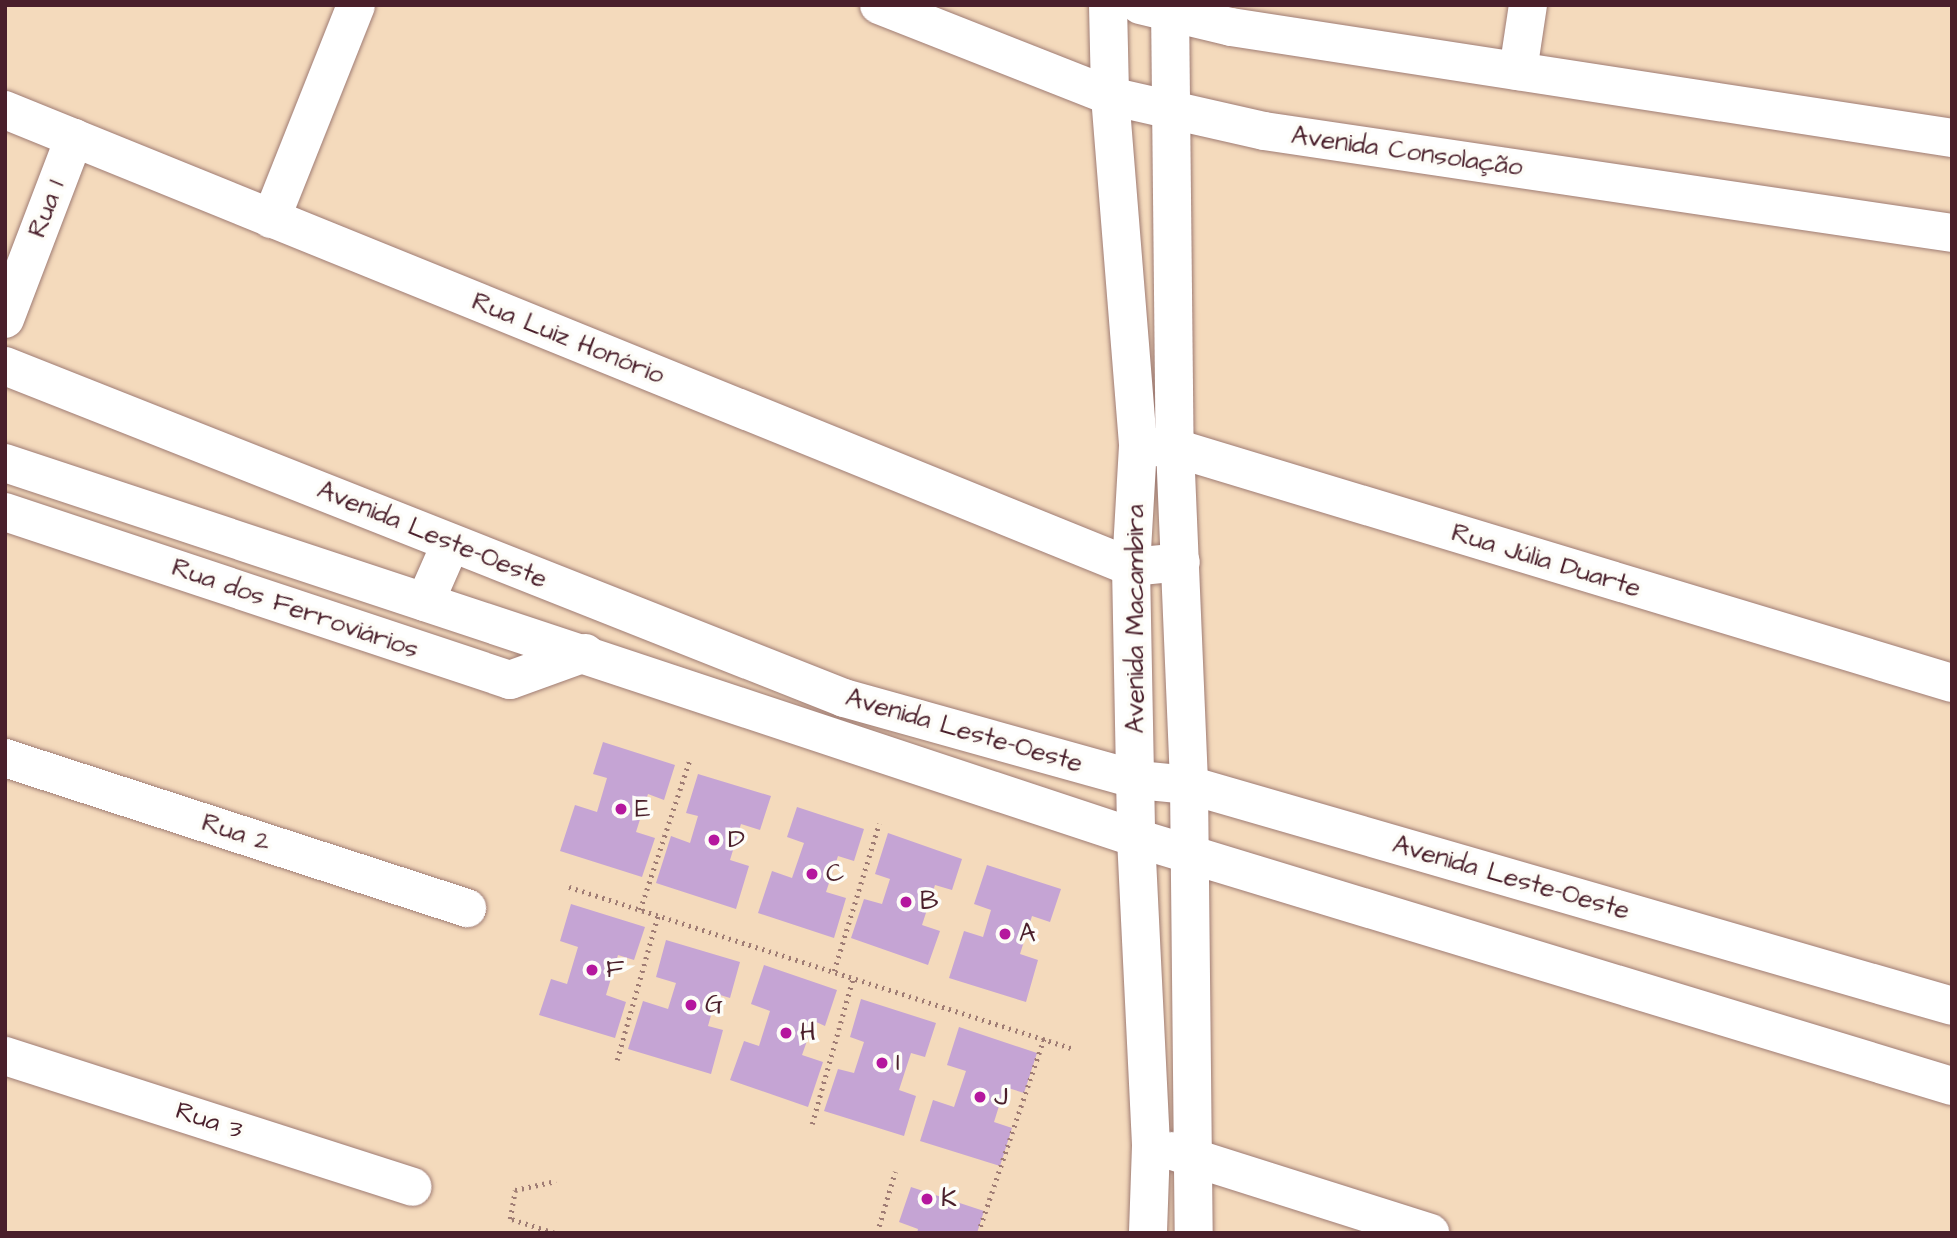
<!DOCTYPE html>
<meta charset="utf-8">
<style>
body{margin:0}
#map{position:relative;width:1957px;height:1238px;overflow:hidden;background:#f4dabc;font-family:"Architects Daughter",sans-serif}
div>[style]{position:absolute}
.building>*{inset:0;background:#c5a4d4}
.path>*{height:4.5px;margin-top:-2.25px;transform-origin:0;background:repeating-linear-gradient(90deg,#9f7c74 0 2px,transparent 0 7px)}
.roads{filter:drop-shadow(0 0 2px #9f7c74) drop-shadow(0 0 2px #9f7c74)}
.minor>*{height:38px;margin:-19px;padding:0 19px;transform-origin:19px;border-radius:19px;background:#fff}
.major>*{height:38px;margin:-19px;padding:0 19px;transform-origin:19px;border-radius:19px;background:#fff}
.highway>*{height:38px;margin:-19px;padding:0 19px;transform-origin:19px;border-radius:19px;background:#fff}
.dots>*{width:19px;height:19px;translate:-50% -50%;box-sizing:border-box;border:4px solid #fdfcf7;border-radius:50%}
span{translate:-50% -50%;white-space:nowrap;text-align:center;line-height:1.15;-webkit-text-stroke:7px #fdfcf7;paint-order:stroke}
.street-label{font-size:26px;color:#4a1f2b}
.poi-label{font-size:26px;color:#4a1f2b}
.left{translate:0 -50%;text-align:left}
.frame{position:absolute;inset:0;border:7px solid #4a1f2b;pointer-events:none}
</style>
<div id="map">
<div class="building">
<div style="clip-path:polygon(603px 742px,675px 765px,664px 800px,648px 794px,636px 832px,655px 838px,642px 877px,560px 851px,575px 805px,597px 812px,607px 778px,593px 774px)"></div>
<div style="clip-path:polygon(698px 774px,771px 796px,760px 830px,741px 824px,730px 860px,749px 866px,736px 909px,656px 883px,671px 836px,690px 843px,698px 816px,686px 813px)"></div>
<div style="clip-path:polygon(797px 807px,864px 829px,854px 861px,838px 856px,826px 892px,846px 898px,834px 938px,758px 913px,772px 871px,792px 878px,804px 843px,787px 837px)"></div>
<div style="clip-path:polygon(888px 833px,962px 859px,952px 890px,935px 885px,922px 925px,940px 931px,928px 965px,851px 938px,864px 899px,882px 904px,890px 879px,875px 874px)"></div>
<div style="clip-path:polygon(987px 865px,1061px 889px,1050px 922px,1032px 916px,1020px 954px,1038px 960px,1026px 1002px,949px 978px,964px 931px,983px 937px,991px 910px,974px 904px)"></div>
<div style="clip-path:polygon(571px 904px,645px 927px,634px 960px,618px 955px,606px 995px,626px 1002px,615px 1038px,539px 1015px,551px 979px,567px 984px,578px 947px,560px 941px)"></div>
<div style="clip-path:polygon(666px 940px,740px 962px,730px 998px,717px 994px,708px 1026px,723px 1030px,711px 1074px,628px 1049px,643px 1001px,668px 1009px,676px 983px,656px 977px)"></div>
<div style="clip-path:polygon(764px 965px,837px 990px,825px 1026px,814px 1021px,802px 1055px,823px 1062px,808px 1107px,730px 1080px,744px 1041px,759px 1046px,770px 1011px,751px 1004px)"></div>
<div style="clip-path:polygon(861px 999px,936px 1023px,925px 1057px,911px 1053px,899px 1090px,916px 1096px,904px 1136px,824px 1111px,838px 1069px,854px 1073px,864px 1042px,850px 1037px)"></div>
<div style="clip-path:polygon(959px 1027px,1037px 1053px,1024px 1093px,1005px 1087px,994px 1122px,1012px 1128px,1000px 1166px,920px 1141px,933px 1100px,954px 1107px,966px 1071px,947px 1065px)"></div>
<div style="clip-path:polygon(911px 1187px,984px 1211px,977px 1233px,917px 1233px,918px 1229px,899px 1222px)"></div>
</div>
<div class="path">
<div style="left:569px;top:887px;width:530px;rotate:17.79deg"></div>
<div style="left:640px;top:910px;width:159px;rotate:-71.7deg"></div>
<div style="left:834px;top:971px;width:154px;rotate:-73deg"></div>
<div style="left:617px;top:1060px;width:151px;rotate:-74.2deg"></div>
<div style="left:812px;top:1124px;width:152px;rotate:-74.3deg"></div>
<div style="left:554px;top:1233px;width:46px;rotate:-162.3deg"></div>
<div style="left:510px;top:1219px;width:29px;rotate:-80deg"></div>
<div style="left:515px;top:1190px;width:42px;rotate:-12.4deg"></div>
<div style="left:877px;top:1233px;width:64px;rotate:-73.6deg"></div>
<div style="left:978px;top:1233px;width:206px;rotate:-71.3deg"></div>
</div>
<div class="roads">
<div class="minor">
<div style="left:1108px;top:5px;width:91px;rotate:88.7deg"></div>
<div style="left:1110px;top:96px;width:351px;rotate:85.4deg"></div>
<div style="left:1138px;top:446px;width:121px;rotate:93.3deg"></div>
<div style="left:1131px;top:567px;width:271px;rotate:88.9deg"></div>
<div style="left:1136px;top:838px;width:308px;rotate:87.2deg"></div>
<div style="left:1151px;top:1146px;width:87px;rotate:92deg"></div>
<div style="left:1170px;top:5px;width:443px;rotate:89.4deg"></div>
<div style="left:1175px;top:448px;width:337px;rotate:87.6deg"></div>
<div style="left:1189px;top:785px;width:448px;rotate:89.4deg"></div>
<div style="left:1518px;top:71px;width:67px;rotate:-81.4deg"></div>
<div style="left:5px;top:110px;width:1215px;rotate:22.09deg"></div>
<div style="left:1131px;top:567px;width:50px;rotate:-5.7deg"></div>
<div style="left:271px;top:219px;width:230px;rotate:-68.3deg"></div>
<div style="left:5px;top:319px;width:194px;rotate:-69.1deg"></div>
<div style="left:1152px;top:447px;width:23px;rotate:2deg"></div>
<div style="left:1175px;top:448px;width:812px;rotate:16.83deg"></div>
<div style="left:5px;top:512px;width:532px;rotate:18.4deg"></div>
<div style="left:510px;top:680px;width:80px;rotate:-19.8deg"></div>
<div style="left:5px;top:758px;width:486px;rotate:18deg"></div>
<div style="left:5px;top:1056px;width:428px;rotate:17.8deg"></div>
<div style="left:1172px;top:1151px;width:271px;rotate:17.6deg"></div>
</div>
<div class="major">
<div style="left:5px;top:366px;width:902px;rotate:21.59deg"></div>
<div style="left:844px;top:698px;width:305px;rotate:15.6deg"></div>
<div style="left:1138px;top:780px;width:51px;rotate:5.6deg"></div>
<div style="left:1189px;top:785px;width:794px;rotate:16.15deg"></div>
<div style="left:5px;top:463px;width:1192px;rotate:18.34deg"></div>
<div style="left:1136px;top:838px;width:853px;rotate:16.91deg"></div>
<div style="left:425px;top:602px;width:64px;rotate:-66.2deg"></div>
</div>
<div class="highway">
<div style="left:879px;top:5px;width:248px;rotate:21.5deg"></div>
<div style="left:1110px;top:96px;width:158px;rotate:12.8deg"></div>
<div style="left:1264px;top:131px;width:696px;rotate:8.43deg"></div>
<div style="left:1140px;top:5px;width:94px;rotate:13.6deg"></div>
<div style="left:1231px;top:27px;width:729px;rotate:8.75deg"></div>
</div>
</div>
<div class="dots">
<div style="left:621px;top:809px;background:#b5179e"></div>
<div style="left:714px;top:840px;background:#b5179e"></div>
<div style="left:812px;top:874px;background:#b5179e"></div>
<div style="left:906px;top:902px;background:#b5179e"></div>
<div style="left:1005px;top:934px;background:#b5179e"></div>
<div style="left:592px;top:970px;background:#b5179e"></div>
<div style="left:691px;top:1005px;background:#b5179e"></div>
<div style="left:786px;top:1033px;background:#b5179e"></div>
<div style="left:882px;top:1063px;background:#b5179e"></div>
<div style="left:980px;top:1097px;background:#b5179e"></div>
<div style="left:927px;top:1199px;background:#b5179e"></div>
</div>
<div class="street-label">
<span style="left:1407px;top:152px;rotate:8deg">Avenida Consolação</span>
<span style="left:47px;top:209px;rotate:-69deg">Rua 1</span>
<span style="left:568px;top:339px;rotate:22deg">Rua Luiz Honório</span>
<span style="left:432px;top:535px;rotate:22deg">Avenida Leste-Oeste</span>
<span style="left:1546px;top:561px;rotate:17deg">Rua Júlia Duarte</span>
<span style="left:295px;top:609px;rotate:19deg">Rua dos Ferroviários</span>
<span style="left:1136px;top:619px;rotate:-90deg">Avenida Macambira</span>
<span style="left:964px;top:731px;rotate:16deg">Avenida Leste-Oeste</span>
<span style="left:236px;top:833px;rotate:18deg">Rua 2</span>
<span style="left:1511px;top:878px;rotate:16deg">Avenida Leste-Oeste</span>
<span style="left:209px;top:1121px;rotate:18deg">Rua 3</span>
</div>
<div class="poi-label">
<span class="left" style="left:635px;top:809px">E</span>
<span class="left" style="left:728px;top:840px">D</span>
<span class="left" style="left:826px;top:874px">C</span>
<span class="left" style="left:920px;top:902px">B</span>
<span class="left" style="left:1019px;top:934px">A</span>
<span class="left" style="left:606px;top:970px">F</span>
<span class="left" style="left:705px;top:1005px">G</span>
<span class="left" style="left:800px;top:1033px">H</span>
<span class="left" style="left:896px;top:1063px">I</span>
<span class="left" style="left:994px;top:1097px">J</span>
<span class="left" style="left:941px;top:1199px">K</span>
</div>
<div class="frame"></div>
</div>
